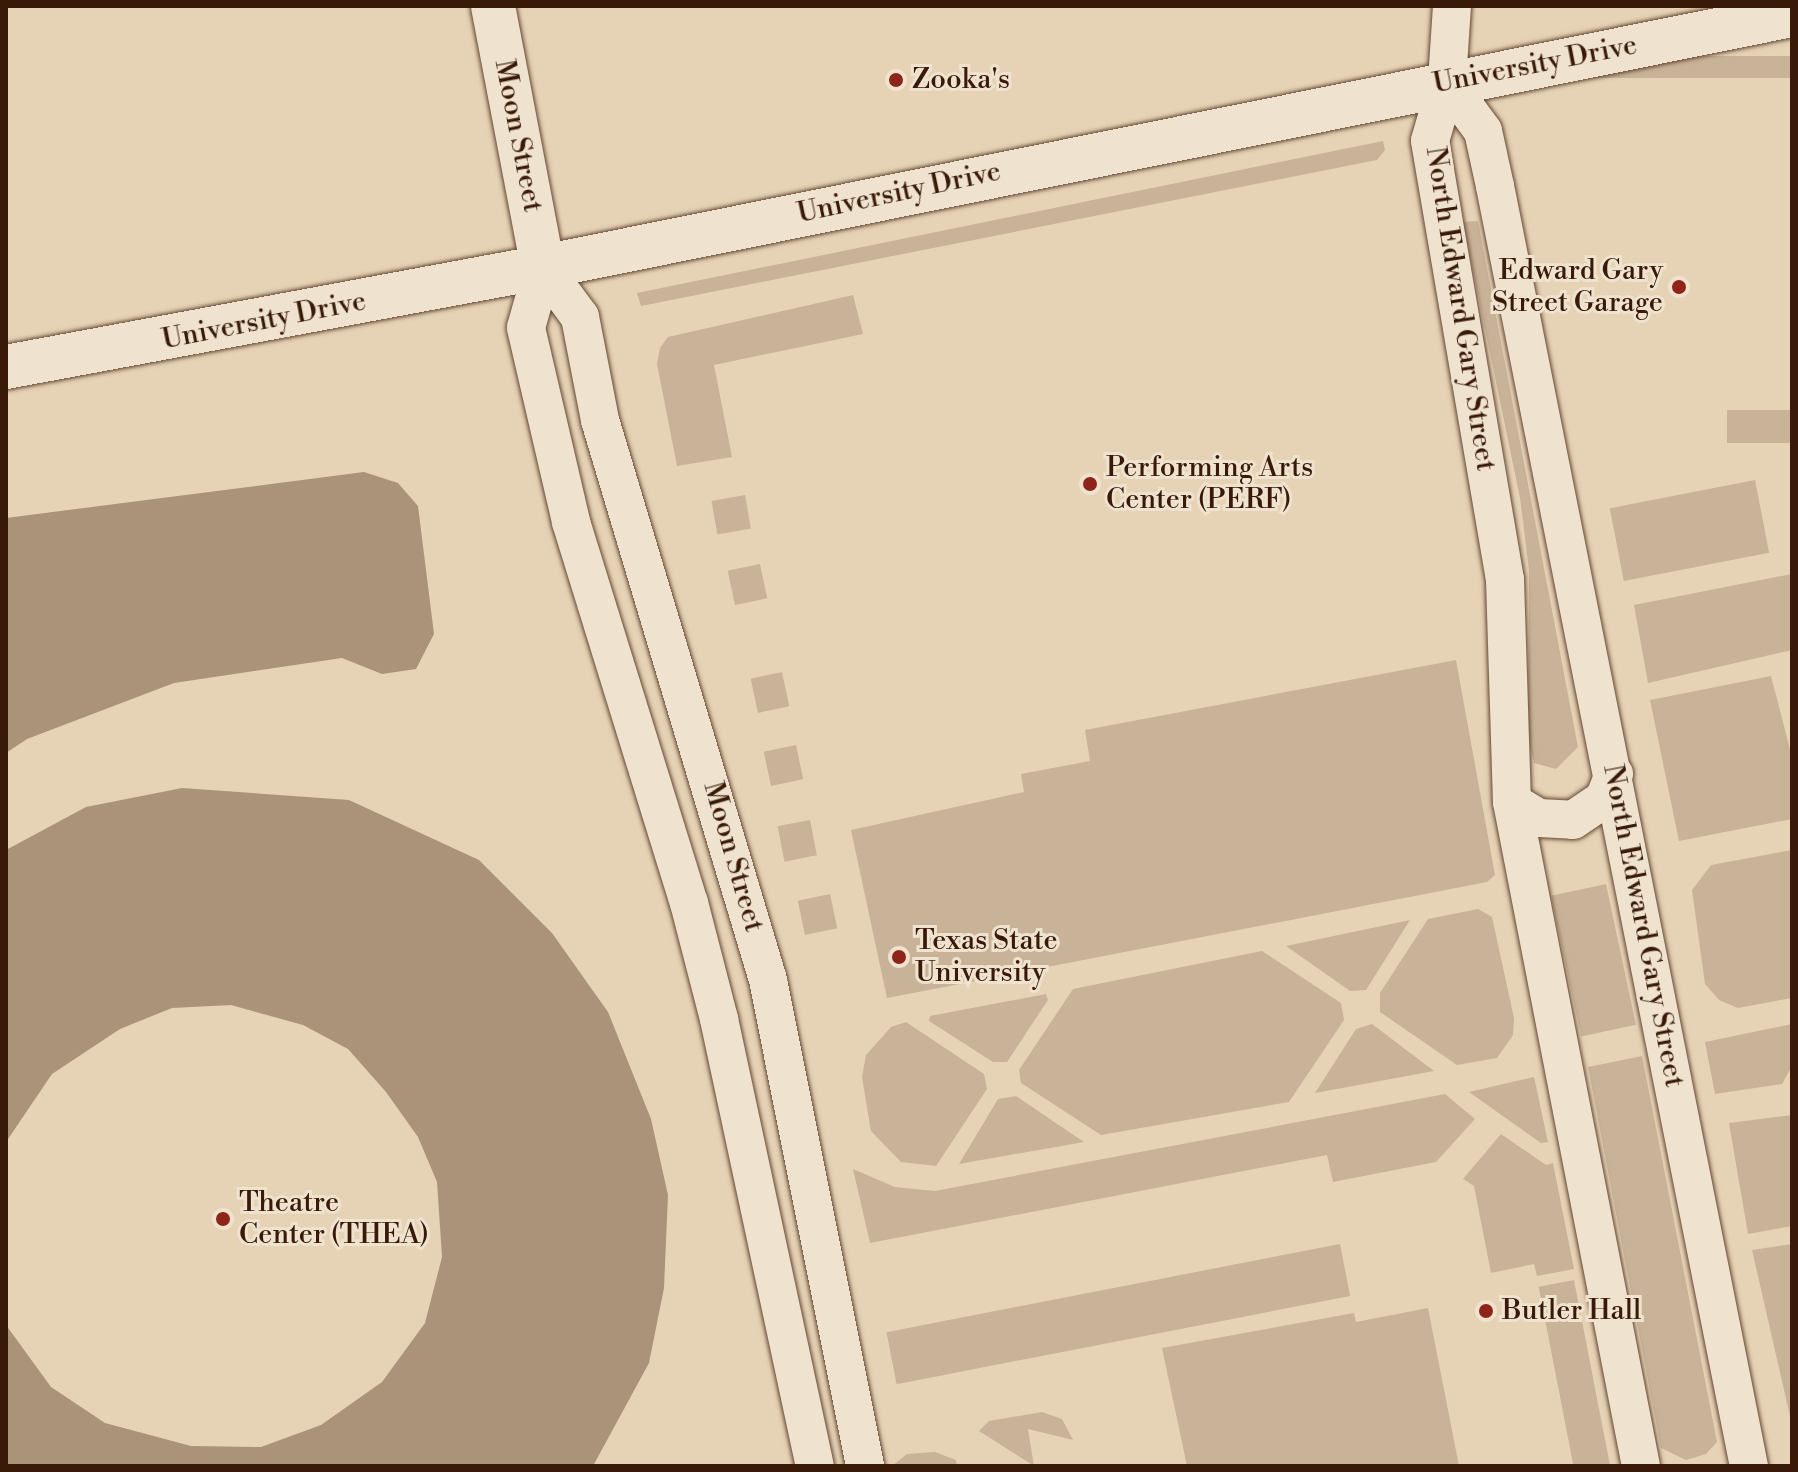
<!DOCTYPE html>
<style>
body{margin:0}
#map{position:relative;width:1798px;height:1472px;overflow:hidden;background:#e6d2b5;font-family:"Libre Bodoni",serif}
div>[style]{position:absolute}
.green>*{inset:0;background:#c9b398;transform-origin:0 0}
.water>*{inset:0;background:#ab937a}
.roads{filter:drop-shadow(0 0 2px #644833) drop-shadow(0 0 2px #644833)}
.minor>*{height:38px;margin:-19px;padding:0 19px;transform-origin:19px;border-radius:19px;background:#efe2cf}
.tertiary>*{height:44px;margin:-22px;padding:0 22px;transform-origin:22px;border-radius:22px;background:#efe2cf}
.secondary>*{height:44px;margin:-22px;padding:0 22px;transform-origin:22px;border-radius:22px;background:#efe2cf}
.dots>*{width:22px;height:22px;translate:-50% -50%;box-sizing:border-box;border:4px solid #efe2cf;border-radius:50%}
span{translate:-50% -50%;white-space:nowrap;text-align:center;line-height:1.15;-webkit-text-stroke:6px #efe2cf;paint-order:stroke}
.street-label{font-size:28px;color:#391a08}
.poi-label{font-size:28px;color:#391a08}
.left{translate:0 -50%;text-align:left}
.right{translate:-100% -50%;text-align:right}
.frame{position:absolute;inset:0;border:8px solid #391a08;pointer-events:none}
</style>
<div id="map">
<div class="green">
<div style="left:1792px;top:56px;width:22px;height:201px;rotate:90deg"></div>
<div style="clip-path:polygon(1383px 141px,1385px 150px,1377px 160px,641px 306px,637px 293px)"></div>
<div style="clip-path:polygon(1478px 221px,1578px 747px,1556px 769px,1534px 763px,1528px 739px,1529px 570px,1520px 498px,1463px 222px)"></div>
<div style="clip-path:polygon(853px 295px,863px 334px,714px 365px,732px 457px,677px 466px,657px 364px,660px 348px,668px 337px)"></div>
<div style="left:1792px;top:410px;width:33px;height:65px;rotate:90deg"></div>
<div style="left:1755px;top:480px;width:74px;height:148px;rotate:79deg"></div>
<div style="left:745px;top:495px;width:34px;height:34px;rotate:80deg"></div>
<div style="left:760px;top:564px;width:35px;height:33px;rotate:78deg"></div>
<div style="clip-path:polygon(1792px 574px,1792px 650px,1648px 683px,1634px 605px)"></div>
<div style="clip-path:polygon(1456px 660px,1495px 875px,1487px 882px,887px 998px,851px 830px,1024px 792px,1021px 774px,1090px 761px,1085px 730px)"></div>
<div style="left:782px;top:672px;width:35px;height:32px;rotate:78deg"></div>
<div style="clip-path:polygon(1771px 676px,1792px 757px,1792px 819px,1679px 841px,1650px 700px)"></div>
<div style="left:796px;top:745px;width:35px;height:33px;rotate:78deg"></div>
<div style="left:810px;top:820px;width:36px;height:33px;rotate:79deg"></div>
<div style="clip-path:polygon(1792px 850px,1792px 998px,1738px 1008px,1719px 1000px,1705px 984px,1692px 890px,1711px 865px)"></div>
<div style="left:1606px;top:884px;width:144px;height:56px;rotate:78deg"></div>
<div style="left:830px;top:894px;width:35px;height:33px;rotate:78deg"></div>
<div style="clip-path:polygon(1478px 909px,1492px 917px,1514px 1018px,1513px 1035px,1497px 1058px,1457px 1065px,1380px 1012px,1380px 993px,1428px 919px)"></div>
<div style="clip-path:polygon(1410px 920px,1366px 990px,1350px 991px,1286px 946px)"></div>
<div style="clip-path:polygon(1262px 951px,1341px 1003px,1344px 1020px,1289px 1102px,1101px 1135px,1021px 1083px,1019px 1070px,1073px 989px)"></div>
<div style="clip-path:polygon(1046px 994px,1048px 1000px,1007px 1062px,993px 1062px,929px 1021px,930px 1016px)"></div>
<div style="clip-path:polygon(906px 1022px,984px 1074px,987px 1089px,936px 1166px,901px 1162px,871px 1131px,862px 1077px,866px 1055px,891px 1027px)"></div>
<div style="clip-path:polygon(1372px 1024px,1434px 1071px,1315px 1093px,1356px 1029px)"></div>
<div style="clip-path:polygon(1792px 1024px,1792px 1066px,1782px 1084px,1715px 1094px,1705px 1042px)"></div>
<div style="clip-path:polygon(1642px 1056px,1717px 1442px,1706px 1454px,1686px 1460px,1661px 1448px,1588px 1067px)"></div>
<div style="clip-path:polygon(1534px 1077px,1548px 1142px,1541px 1143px,1469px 1092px)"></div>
<div style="clip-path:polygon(1445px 1094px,1475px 1119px,1436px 1162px,1333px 1182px,1327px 1155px,870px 1243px,853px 1169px,895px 1187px,935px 1191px)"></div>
<div style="clip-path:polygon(1016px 1096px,1084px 1142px,959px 1164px,998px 1099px)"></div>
<div style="clip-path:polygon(1792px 1115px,1792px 1226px,1748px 1234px,1729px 1123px)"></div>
<div style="clip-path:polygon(1501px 1134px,1546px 1165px,1553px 1163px,1574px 1269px,1537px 1276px,1534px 1264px,1491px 1273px,1474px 1186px,1463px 1179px)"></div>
<div style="left:1340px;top:1244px;width:53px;height:462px;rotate:79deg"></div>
<div style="clip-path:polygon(1792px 1244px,1792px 1425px,1752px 1250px)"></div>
<div style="left:1574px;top:1280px;width:189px;height:36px;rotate:79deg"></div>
<div style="clip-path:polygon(1428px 1308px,1459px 1466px,1187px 1466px,1162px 1348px,1354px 1313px,1356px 1322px)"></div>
<div style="clip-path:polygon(1042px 1412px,1062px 1419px,1073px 1440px,1028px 1429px,1034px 1466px,979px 1431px,989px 1421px)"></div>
<div style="clip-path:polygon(935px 1452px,956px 1460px,957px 1466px,892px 1466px,907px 1454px)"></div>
</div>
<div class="water">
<div style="clip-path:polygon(364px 472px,398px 483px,418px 506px,434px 634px,416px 669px,382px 674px,342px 658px,174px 683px,27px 739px,6px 753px,6px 518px)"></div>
<div style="clip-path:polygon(182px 788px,349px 800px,479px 860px,552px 933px,608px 1012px,651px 1119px,668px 1195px,664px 1288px,649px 1363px,593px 1466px,6px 1466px,6px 1325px,51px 1387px,105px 1423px,191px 1446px,261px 1447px,321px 1425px,382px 1382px,425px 1323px,442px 1257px,437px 1182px,418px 1137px,386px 1092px,348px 1049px,303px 1025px,231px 1005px,172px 1008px,120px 1029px,52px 1074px,6px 1142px,6px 850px,86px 807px)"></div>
</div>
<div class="roads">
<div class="minor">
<div style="left:1452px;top:6px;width:76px;rotate:93.8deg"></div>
<div style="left:1447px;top:82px;width:61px;rotate:106.1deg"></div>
<div style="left:1430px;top:141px;width:445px;rotate:80.3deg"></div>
<div style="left:1505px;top:580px;width:222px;rotate:88.2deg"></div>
<div style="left:1512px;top:802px;width:676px;rotate:79.01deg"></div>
<div style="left:1447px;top:82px;width:61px;rotate:53.7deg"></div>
<div style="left:1483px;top:131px;width:56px;rotate:77.7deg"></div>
<div style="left:1495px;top:186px;width:1305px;rotate:78.78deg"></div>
<div style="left:543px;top:267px;width:62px;rotate:53.5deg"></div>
<div style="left:580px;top:317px;width:105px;rotate:79deg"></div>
<div style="left:600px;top:420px;width:585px;rotate:73.3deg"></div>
<div style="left:768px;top:980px;width:496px;rotate:78.7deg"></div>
<div style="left:543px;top:267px;width:63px;rotate:105.6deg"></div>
<div style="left:526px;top:328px;width:199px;rotate:76.9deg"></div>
<div style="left:571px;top:522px;width:399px;rotate:72.8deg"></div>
<div style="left:689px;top:903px;width:120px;rotate:75.5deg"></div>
<div style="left:719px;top:1019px;width:457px;rotate:77.9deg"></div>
<div style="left:1512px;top:802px;width:31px;rotate:31deg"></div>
<div style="left:1539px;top:818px;width:34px;rotate:3deg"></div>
<div style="left:1573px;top:820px;width:37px;rotate:-34deg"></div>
<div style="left:1604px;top:799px;width:27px;rotate:-68deg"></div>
</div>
<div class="tertiary">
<div style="left:493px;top:6px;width:266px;rotate:79.2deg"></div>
</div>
<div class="secondary">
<div style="left:6px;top:367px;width:546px;rotate:-10.55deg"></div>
<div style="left:543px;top:267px;width:1274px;rotate:-11.41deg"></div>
</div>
</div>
<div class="dots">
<div style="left:896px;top:80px;background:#8f2418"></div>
<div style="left:1679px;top:287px;background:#8f2418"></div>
<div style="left:1090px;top:484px;background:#8f2418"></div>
<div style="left:899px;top:957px;background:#8f2418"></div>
<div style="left:223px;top:1219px;background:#8f2418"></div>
<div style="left:1486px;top:1311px;background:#8f2418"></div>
</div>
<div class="street-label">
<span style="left:1535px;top:65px;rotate:-11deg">University Drive</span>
<span style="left:518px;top:136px;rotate:79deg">Moon Street</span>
<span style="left:899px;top:193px;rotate:-12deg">University Drive</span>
<span style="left:1460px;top:309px;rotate:81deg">North Edward Gary Street</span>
<span style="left:264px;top:321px;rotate:-11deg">University Drive</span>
<span style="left:733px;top:857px;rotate:74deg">Moon Street</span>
<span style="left:1643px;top:926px;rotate:79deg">North Edward Gary Street</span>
</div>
<div class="poi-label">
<span class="left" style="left:912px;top:80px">Zooka's</span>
<span class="right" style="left:1663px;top:287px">Edward Gary<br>Street Garage</span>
<span class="left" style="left:1106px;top:484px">Performing Arts<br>Center (PERF)</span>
<span class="left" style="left:915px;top:957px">Texas State<br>University</span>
<span class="left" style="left:239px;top:1219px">Theatre<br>Center (THEA)</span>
<span class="left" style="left:1502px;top:1311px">Butler Hall</span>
</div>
<div class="frame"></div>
</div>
